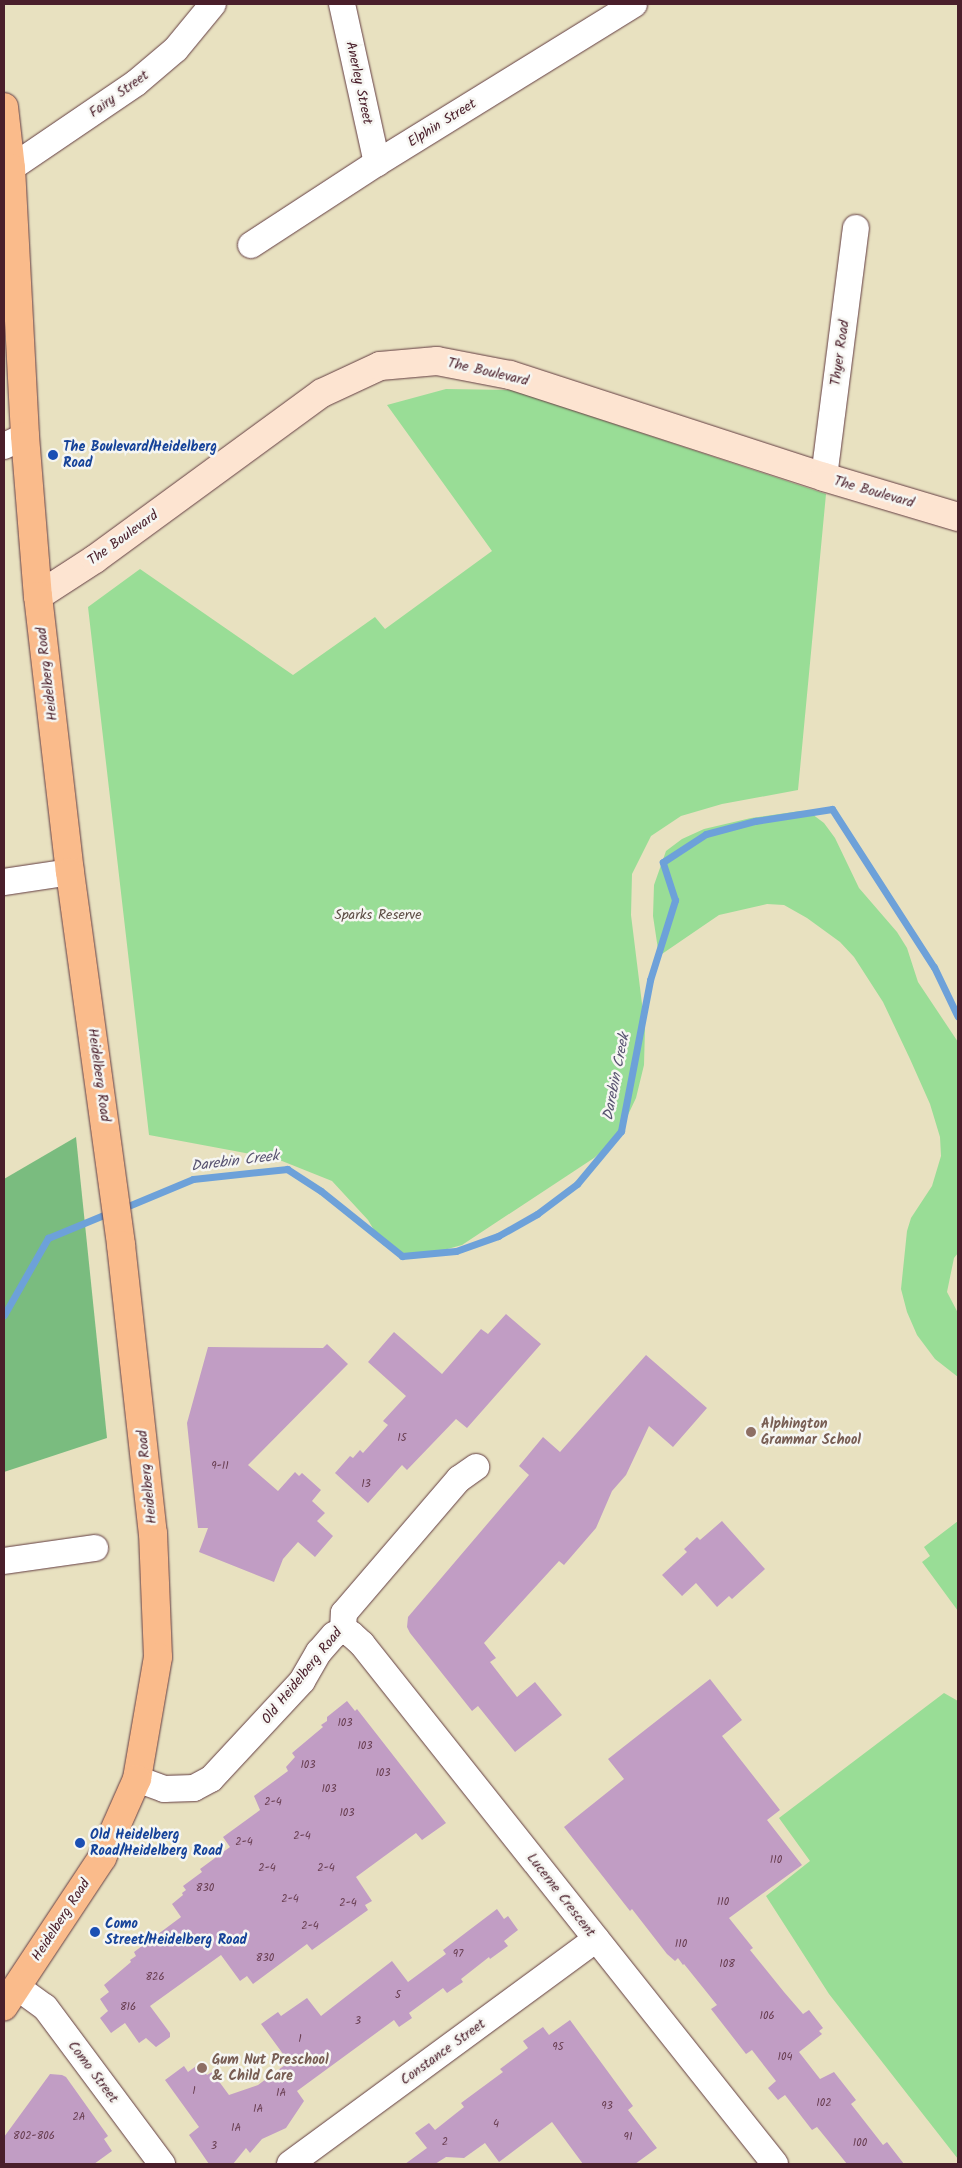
<!DOCTYPE html>
<style>
body{margin:0}
#map{position:relative;width:962px;height:2168px;overflow:hidden;background:#e8e1c0;font-family:Kalam,sans-serif}
div>[style]{position:absolute}
.green>*{inset:0;background:#99dd96}
.forest>*{inset:0;background:#7abc7f}
.stream>*{height:7px;margin:-3.5px;padding:0 3.5px;transform-origin:3.5px;border-radius:3.5px;background:#6da1d9}
.building>*{inset:0;background:#c19dc4}
.roads{filter:drop-shadow(0 0 1px #623c41) drop-shadow(0 0 1px #623c41)}
.street>*{height:26px;margin:-13px;padding:0 13px;transform-origin:13px;border-radius:13px;background:#fff}
.secondary>*{height:28px;margin:-14px;padding:0 14px;transform-origin:14px;border-radius:14px;background:#fde4d1}
.primary>*{height:28px;margin:-14px;padding:0 14px;transform-origin:14px;border-radius:14px;background:#fabb8b}
.dots>*{width:14px;height:14px;translate:-50% -50%;box-sizing:border-box;border:2px solid #f6f6f2;border-radius:50%}
span{translate:-50% -50%;white-space:nowrap;text-align:center;line-height:1.15;-webkit-text-stroke:5px #f6f6f2;paint-order:stroke}
.number-label{font-size:11px;color:#683e51}
.number-label span{-webkit-text-stroke-width:0}
.street-label{font-size:14px;color:#4a1f2b}
.transit-label{font-size:14px;color:#164399;font-weight:700}
.left{translate:0 -50%;text-align:left}
.park-label{font-size:14px;color:#5e4e46}
.education-label{font-size:14px;color:#785e54;font-weight:700}
.water-label{font-size:15px;color:#585371;font-style:italic}
.frame{position:absolute;inset:0;border:5px solid #4a1f2b;pointer-events:none}
</style>
<div id="map">
<div class="green">
<div style="clip-path:polygon(446px 389px,512px 390px,826px 494px,798px 790px,722px 804px,681px 816px,651px 836px,632px 874px,631px 915px,645px 1028px,644px 1065px,636px 1098px,617px 1138px,594px 1158px,462px 1245px,422px 1256px,400px 1254px,383px 1245px,368px 1220px,332px 1181px,277px 1159px,149px 1135px,88px 607px,140px 569px,293px 675px,375px 617px,385px 629px,492px 551px,387px 405px)"></div>
<div style="clip-path:polygon(800px 811px,812px 814px,824px 823px,835px 838px,859px 888px,897px 932px,907px 948px,918px 982px,958px 1042px,958px 1253px,954px 1258px,947px 1292px,958px 1313px,958px 1377px,935px 1359px,917px 1335px,907px 1312px,901px 1289px,907px 1231px,911px 1218px,932px 1186px,941px 1156px,940px 1137px,930px 1104px,910px 1059px,883px 1002px,854px 957px,840px 942px,807px 918px,784px 905px,767px 904px,719px 915px,659px 956px,653px 916px,654px 885px,666px 851px,682px 839px,704px 829px,751px 818px)"></div>
<div style="clip-path:polygon(958px 1521px,958px 1611px,922px 1562px,930px 1556px,924px 1547px)"></div>
<div style="clip-path:polygon(944px 1693px,958px 1701px,958px 2159px,829px 1994px,766px 1896px,810px 1861px,779px 1818px)"></div>
</div>
<div class="forest">
<div style="clip-path:polygon(76px 1137px,107px 1438px,4px 1472px,4px 1179px)"></div>
</div>
<div class="stream">
<div style="left:121px;top:1209px;width:78px;rotate:-22.6deg"></div>
<div style="left:193px;top:1179px;width:95px;rotate:-6.1deg"></div>
<div style="left:287px;top:1169px;width:40px;rotate:32.9deg"></div>
<div style="left:321px;top:1191px;width:104px;rotate:38.7deg"></div>
<div style="left:402px;top:1256px;width:54px;rotate:-5.3deg"></div>
<div style="left:456px;top:1251px;width:45px;rotate:-19.7deg"></div>
<div style="left:498px;top:1236px;width:45px;rotate:-29.4deg"></div>
<div style="left:537px;top:1214px;width:50px;rotate:-36.9deg"></div>
<div style="left:577px;top:1184px;width:69px;rotate:-50.3deg"></div>
<div style="left:621px;top:1131px;width:154px;rotate:-79.1deg"></div>
<div style="left:650px;top:980px;width:84px;rotate:-72.6deg"></div>
<div style="left:675px;top:900px;width:40px;rotate:-108deg"></div>
<div style="left:663px;top:862px;width:51px;rotate:-33.1deg"></div>
<div style="left:706px;top:834px;width:51px;rotate:-14.9deg"></div>
<div style="left:755px;top:821px;width:78px;rotate:-8.9deg"></div>
<div style="left:832px;top:809px;width:188px;rotate:57.2deg"></div>
<div style="left:934px;top:967px;width:55px;rotate:64.4deg"></div>
<div style="left:4px;top:1315px;width:89px;rotate:-60.3deg"></div>
<div style="left:48px;top:1238px;width:68px;rotate:-22.4deg"></div>
</div>
<div class="building">
<div style="clip-path:polygon(506px 1314px,541px 1344px,467px 1428px,456px 1419px,407px 1470px,402px 1465px,368px 1503px,335px 1473px,350px 1456px,353px 1458px,360px 1450px,363px 1453px,388px 1425px,383px 1421px,406px 1396px,368px 1362px,394px 1332px,442px 1374px,481px 1329px,488px 1334px)"></div>
<div style="clip-path:polygon(327px 1344px,348px 1364px,248px 1465px,278px 1491px,295px 1472px,299px 1476px,302px 1473px,321px 1490px,312px 1501px,325px 1513px,317px 1521px,333px 1536px,315px 1557px,298px 1542px,283px 1559px,274px 1582px,199px 1552px,208px 1528px,198px 1528px,187px 1423px,208px 1347px,323px 1348px)"></div>
<div style="clip-path:polygon(646px 1355px,707px 1408px,673px 1447px,649px 1426px,626px 1475px,612px 1491px,596px 1528px,564px 1565px,559px 1561px,484px 1643px,496px 1658px,490px 1662px,517px 1697px,535px 1682px,562px 1715px,515px 1752px,478px 1706px,472px 1711px,410px 1633px,407px 1627px,408px 1617px,529px 1475px,519px 1466px,543px 1437px,560px 1452px)"></div>
<div style="clip-path:polygon(722px 1521px,765px 1569px,732px 1599px,729px 1596px,717px 1607px,696px 1583px,682px 1596px,662px 1575px,687px 1552px,684px 1549px,697px 1537px,700px 1540px)"></div>
<div style="clip-path:polygon(710px 1679px,742px 1720px,722px 1736px,780px 1810px,767px 1820px,802px 1865px,729px 1918px,753px 1948px,750px 1950px,784px 1992px,803px 2014px,809px 2010px,823px 2028px,819px 2031px,822px 2034px,799px 2052px,820px 2079px,834px 2072px,856px 2100px,851px 2104px,883px 2145px,887px 2142px,904px 2164px,847px 2164px,817px 2127px,812px 2130px,785px 2095px,778px 2100px,768px 2088px,776px 2081px,752px 2050px,746px 2054px,711px 2009px,717px 2005px,684px 1964px,683px 1965px,678px 1958px,675px 1961px,667px 1954px,632px 1909px,630px 1911px,564px 1827px,624px 1779px,608px 1759px)"></div>
<div style="clip-path:polygon(347px 1701px,355px 1711px,357px 1709px,446px 1823px,422px 1840px,416px 1833px,356px 1877px,372px 1901px,365px 1905px,368px 1910px,312px 1950px,307px 1944px,253px 1984px,247px 1976px,240px 1981px,221px 1955px,150px 2006px,170px 2033px,170px 2037px,156px 2047px,146px 2038px,139px 2043px,125px 2023px,111px 2033px,100px 2018px,108px 2011px,100px 1999px,109px 1992px,104px 1985px,131px 1962px,130px 1960px,136px 1956px,134px 1952px,181px 1917px,172px 1904px,183px 1895px,182px 1893px,186px 1890px,183px 1886px,202px 1872px,200px 1869px,230px 1847px,223px 1837px,260px 1810px,254px 1796px,288px 1771px,286px 1767px,295px 1757px,292px 1753px,323px 1727px,321px 1725px,327px 1721px,327px 1717px)"></div>
<div style="clip-path:polygon(497px 1909px,504px 1919px,508px 1916px,518px 1930px,504px 1941px,508px 1946px,490px 1959px,489px 1957px,461px 1979px,463px 1982px,447px 1993px,443px 1988px,409px 2013px,412px 2018px,399px 2027px,394px 2020px,297px 2091px,304px 2101px,286px 2128px,262px 2139px,250px 2153px,246px 2148px,233px 2164px,209px 2164px,189px 2135px,199px 2127px,165px 2080px,184px 2066px,188px 2072px,199px 2064px,207px 2075px,212px 2072px,229px 2095px,258px 2085px,289px 2062px,261px 2024px,278px 2012px,281px 2016px,307px 1998px,321px 2016px,392px 1961px,408px 1982px,446px 1954px,443px 1950px)"></div>
<div style="clip-path:polygon(570px 2020px,633px 2106px,628px 2110px,657px 2148px,635px 2164px,583px 2164px,552px 2122px,499px 2162px,485px 2143px,464px 2158px,446px 2157px,435px 2164px,405px 2164px,427px 2148px,415px 2133px,429px 2123px,435px 2130px,464px 2107px,461px 2103px,503px 2072px,500px 2069px,528px 2048px,523px 2041px,543px 2027px,549px 2035px)"></div>
<div style="clip-path:polygon(50px 2074px,62px 2075px,66px 2077px,108px 2136px,104px 2139px,112px 2151px,94px 2164px,4px 2164px,4px 2137px)"></div>
</div>
<div class="roads">
<div class="street">
<div style="left:342px;top:4px;width:163px;rotate:77.6deg"></div>
<div style="left:11px;top:168px;width:151px;rotate:-34.2deg"></div>
<div style="left:136px;top:83px;width:52px;rotate:-40.4deg"></div>
<div style="left:176px;top:49px;width:58px;rotate:-50.6deg"></div>
<div style="left:251px;top:245px;width:150px;rotate:-33.1deg"></div>
<div style="left:377px;top:163px;width:302px;rotate:-31.7deg"></div>
<div style="left:4px;top:446px;width:23px;rotate:-25deg"></div>
<div style="left:824px;top:477px;width:251px;rotate:-82.7deg"></div>
<div style="left:4px;top:882px;width:67px;rotate:-8.6deg"></div>
<div style="left:4px;top:1561px;width:92px;rotate:-8.1deg"></div>
<div style="left:343px;top:1630px;width:9px;rotate:27deg"></div>
<div style="left:351px;top:1634px;width:15px;rotate:42deg"></div>
<div style="left:362px;top:1644px;width:664px;rotate:51.54deg"></div>
<div style="left:343px;top:1630px;width:17px;rotate:-87deg"></div>
<div style="left:344px;top:1613px;width:177px;rotate:-49.4deg"></div>
<div style="left:459px;top:1479px;width:21px;rotate:-35deg"></div>
<div style="left:137px;top:1779px;width:29px;rotate:20deg"></div>
<div style="left:164px;top:1789px;width:30px;rotate:-2deg"></div>
<div style="left:194px;top:1788px;width:19px;rotate:-28deg"></div>
<div style="left:211px;top:1779px;width:134px;rotate:-47.1deg"></div>
<div style="left:302px;top:1681px;width:34px;rotate:-60deg"></div>
<div style="left:319px;top:1652px;width:23px;rotate:-49deg"></div>
<div style="left:334px;top:1635px;width:10px;rotate:-29deg"></div>
<div style="left:17px;top:1987px;width:34px;rotate:36deg"></div>
<div style="left:45px;top:2007px;width:196px;rotate:53.3deg"></div>
<div style="left:290px;top:2164px;width:380px;rotate:-36.3deg"></div>
</div>
<div class="secondary">
<div style="left:38px;top:596px;width:68px;rotate:-33deg"></div>
<div style="left:95px;top:559px;width:281px;rotate:-36.2deg"></div>
<div style="left:322px;top:393px;width:64px;rotate:-25deg"></div>
<div style="left:380px;top:366px;width:57px;rotate:-5deg"></div>
<div style="left:437px;top:361px;width:74px;rotate:10.9deg"></div>
<div style="left:510px;top:375px;width:330px;rotate:18deg"></div>
<div style="left:824px;top:477px;width:140px;rotate:16.6deg"></div>
</div>
<div class="primary">
<div style="left:4px;top:107px;width:61px;rotate:83.5deg"></div>
<div style="left:11px;top:168px;width:268px;rotate:87deg"></div>
<div style="left:25px;top:436px;width:161px;rotate:85.4deg"></div>
<div style="left:38px;top:596px;width:278px;rotate:83.4deg"></div>
<div style="left:70px;top:872px;width:376px;rotate:82.2deg"></div>
<div style="left:121px;top:1245px;width:290px;rotate:83.7deg"></div>
<div style="left:153px;top:1533px;width:124px;rotate:87.7deg"></div>
<div style="left:158px;top:1657px;width:124px;rotate:99.8deg"></div>
<div style="left:137px;top:1779px;width:86px;rotate:113.9deg"></div>
<div style="left:102px;top:1858px;width:178px;rotate:123.5deg"></div>
</div>
</div>
<div class="dots">
<div style="left:53px;top:455px;background:#1a4fb4"></div>
<div style="left:751px;top:1432px;background:#8d6e63"></div>
<div style="left:80px;top:1843px;background:#1a4fb4"></div>
<div style="left:95px;top:1932px;background:#1a4fb4"></div>
<div style="left:202px;top:2068px;background:#8d6e63"></div>
</div>
<div class="number-label">
<span style="left:402px;top:1438px">15</span>
<span style="left:220px;top:1466px">9-11</span>
<span style="left:366px;top:1484px">13</span>
<span style="left:345px;top:1723px">103</span>
<span style="left:365px;top:1746px">103</span>
<span style="left:308px;top:1765px">103</span>
<span style="left:383px;top:1773px">103</span>
<span style="left:329px;top:1789px">103</span>
<span style="left:273px;top:1802px">2-4</span>
<span style="left:347px;top:1813px">103</span>
<span style="left:302px;top:1836px">2-4</span>
<span style="left:244px;top:1842px">2-4</span>
<span style="left:776px;top:1860px">110</span>
<span style="left:267px;top:1868px">2-4</span>
<span style="left:326px;top:1868px">2-4</span>
<span style="left:205px;top:1888px">830</span>
<span style="left:290px;top:1899px">2-4</span>
<span style="left:723px;top:1902px">110</span>
<span style="left:348px;top:1903px">2-4</span>
<span style="left:310px;top:1926px">2-4</span>
<span style="left:681px;top:1944px">110</span>
<span style="left:458px;top:1954px">97</span>
<span style="left:265px;top:1958px">830</span>
<span style="left:727px;top:1964px">108</span>
<span style="left:155px;top:1977px">826</span>
<span style="left:398px;top:1995px">5</span>
<span style="left:128px;top:2007px">816</span>
<span style="left:767px;top:2016px">106</span>
<span style="left:358px;top:2021px">3</span>
<span style="left:300px;top:2039px">1</span>
<span style="left:558px;top:2047px">95</span>
<span style="left:785px;top:2057px">104</span>
<span style="left:194px;top:2091px">1</span>
<span style="left:281px;top:2093px">1A</span>
<span style="left:824px;top:2103px">102</span>
<span style="left:607px;top:2106px">93</span>
<span style="left:258px;top:2109px">1A</span>
<span style="left:79px;top:2117px">2A</span>
<span style="left:496px;top:2124px">4</span>
<span style="left:236px;top:2128px">1A</span>
<span style="left:34px;top:2136px">802-806</span>
<span style="left:628px;top:2137px">91</span>
<span style="left:445px;top:2142px">2</span>
<span style="left:860px;top:2143px">100</span>
<span style="left:214px;top:2146px">3</span>
</div>
<div class="street-label">
<span style="left:359px;top:83px;rotate:78deg">Anerley Street</span>
<span style="left:119px;top:94px;rotate:-36deg">Fairy Street</span>
<span style="left:442px;top:123px;rotate:-32deg">Elphin Street</span>
<span style="left:840px;top:353px;rotate:-82deg">Thyer Road</span>
<span style="left:488px;top:372px;rotate:13deg">The Boulevard</span>
<span style="left:874px;top:492px;rotate:16deg">The Boulevard</span>
<span style="left:123px;top:538px;rotate:-36deg">The Boulevard</span>
<span style="left:47px;top:674px;rotate:-97deg">Heidelberg Road</span>
<span style="left:99px;top:1075px;rotate:82deg">Heidelberg Road</span>
<span style="left:147px;top:1477px;rotate:-96deg">Heidelberg Road</span>
<span style="left:302px;top:1676px;rotate:-51deg">Old Heidelberg Road</span>
<span style="left:561px;top:1895px;rotate:52deg">Lucerne Crescent</span>
<span style="left:61px;top:1920px;rotate:-57deg">Heidelberg Road</span>
<span style="left:443px;top:2052px;rotate:-36deg">Constance Street</span>
<span style="left:93px;top:2072px;rotate:53deg">Como Street</span>
</div>
<div class="transit-label">
<span class="left" style="left:63px;top:455px">The Boulevard/Heidelberg<br>Road</span>
<span class="left" style="left:90px;top:1843px">Old Heidelberg<br>Road/Heidelberg Road</span>
<span class="left" style="left:105px;top:1932px">Como<br>Street/Heidelberg Road</span>
</div>
<div class="park-label">
<span style="left:378px;top:915px">Sparks Reserve</span>
</div>
<div class="education-label">
<span class="left" style="left:761px;top:1432px">Alphington<br>Grammar School</span>
<span class="left" style="left:212px;top:2068px">Gum Nut Preschool<br>&amp; Child Care</span>
</div>
<div class="water-label">
<span style="left:617px;top:1077px;rotate:-79deg">Darebin Creek</span>
<span style="left:235px;top:1162px;rotate:-7deg">Darebin Creek</span>
</div>
<div class="frame"></div>
</div>
